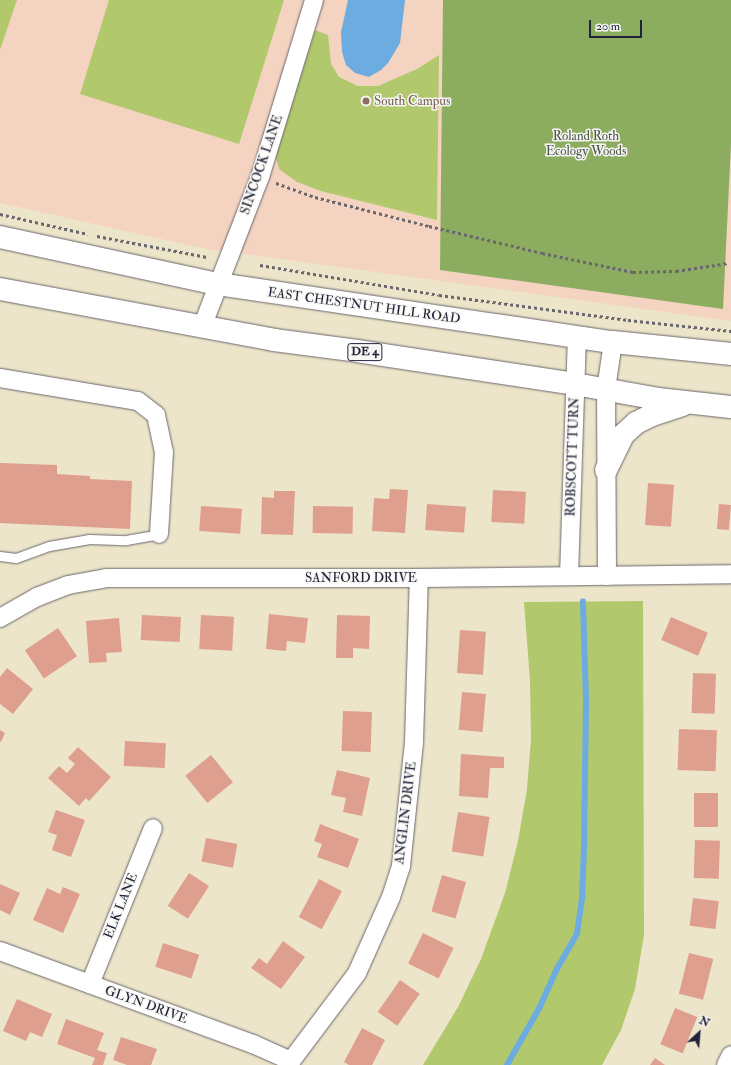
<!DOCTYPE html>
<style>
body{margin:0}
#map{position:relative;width:731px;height:1065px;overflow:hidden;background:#ede5c9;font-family:"IM FELL Double Pica",serif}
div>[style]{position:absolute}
.built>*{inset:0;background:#f5d3c1}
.green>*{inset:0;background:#b1c86d}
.forest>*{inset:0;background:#8cac60}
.water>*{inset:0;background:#6dace0}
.stream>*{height:5.5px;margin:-2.75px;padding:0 2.75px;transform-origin:2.75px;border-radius:2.75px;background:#6dace0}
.building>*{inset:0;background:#de9f8f;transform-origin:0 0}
.path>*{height:2.5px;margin-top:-1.25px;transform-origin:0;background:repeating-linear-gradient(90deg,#69666d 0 3px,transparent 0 6px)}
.roads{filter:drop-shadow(0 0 1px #69666d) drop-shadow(0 0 1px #69666d)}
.lane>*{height:9px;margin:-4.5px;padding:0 4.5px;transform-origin:4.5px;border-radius:4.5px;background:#fff}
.street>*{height:18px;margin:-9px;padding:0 9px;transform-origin:9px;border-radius:9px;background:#fff}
.primary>*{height:22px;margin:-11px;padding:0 11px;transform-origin:11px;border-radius:11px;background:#fff}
.dots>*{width:11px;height:11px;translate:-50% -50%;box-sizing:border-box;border:2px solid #f6f6f2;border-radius:50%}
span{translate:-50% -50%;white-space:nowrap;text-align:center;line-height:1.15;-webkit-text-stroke:3px #f6f6f2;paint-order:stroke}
.shield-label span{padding:1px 3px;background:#f6f6f2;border:1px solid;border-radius:3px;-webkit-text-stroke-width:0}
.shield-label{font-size:12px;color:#22223b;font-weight:700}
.education-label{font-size:13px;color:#785e54}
.left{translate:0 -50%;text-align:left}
.park-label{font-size:13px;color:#4d544a}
.street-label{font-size:13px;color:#22223b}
.north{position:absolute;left:679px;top:1013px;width:40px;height:40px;-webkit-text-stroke:3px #f6f6f2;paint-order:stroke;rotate:26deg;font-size:11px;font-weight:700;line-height:16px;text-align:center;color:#22223b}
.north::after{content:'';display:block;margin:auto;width:14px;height:18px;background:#22223b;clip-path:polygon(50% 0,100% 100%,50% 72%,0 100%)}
.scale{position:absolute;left:589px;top:20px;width:53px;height:18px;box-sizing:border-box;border:2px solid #22223b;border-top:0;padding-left:5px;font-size:12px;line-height:14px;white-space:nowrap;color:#22223b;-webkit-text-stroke:3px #f6f6f2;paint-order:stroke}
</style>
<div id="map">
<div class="built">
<div style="clip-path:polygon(0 0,731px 0,731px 321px,202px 248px,0 203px)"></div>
</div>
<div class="green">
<div style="clip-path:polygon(0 0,17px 0,0 50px)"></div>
<div style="clip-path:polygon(109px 0,284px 0,239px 144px,80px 94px)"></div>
<div style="clip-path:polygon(315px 30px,328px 35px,331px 64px,339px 77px,358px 86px,378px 86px,417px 69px,439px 55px,437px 220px,321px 191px,297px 182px,279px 169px,276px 158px,278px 148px)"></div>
<div style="clip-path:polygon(643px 601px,644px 935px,635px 989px,621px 1030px,602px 1065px,423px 1065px,458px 1007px,481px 959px,505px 893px,518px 841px,527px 789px,531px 739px,530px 681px,524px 602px)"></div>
</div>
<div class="forest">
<div style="clip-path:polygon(443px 0,731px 0,731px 144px,723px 309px,440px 270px)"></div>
</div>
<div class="water">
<div style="clip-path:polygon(348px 0,405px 0,400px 43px,388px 63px,381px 70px,369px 77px,355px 73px,346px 65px,342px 52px,341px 32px)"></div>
</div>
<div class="stream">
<div style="left:507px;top:1065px;width:64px;rotate:-60.3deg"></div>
<div style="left:539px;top:1009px;width:44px;rotate:-65.8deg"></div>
<div style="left:557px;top:969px;width:40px;rotate:-60.3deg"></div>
<div style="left:577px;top:934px;width:35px;rotate:-82deg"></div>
<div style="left:582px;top:899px;width:52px;rotate:-87.8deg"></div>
<div style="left:584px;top:847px;width:147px;rotate:-89.2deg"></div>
<div style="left:586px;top:700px;width:98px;rotate:-91.8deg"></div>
</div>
<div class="building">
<div style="clip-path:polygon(0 463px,57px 465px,57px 474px,90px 476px,90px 479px,132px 481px,130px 529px,0 523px)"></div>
<div style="left:648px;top:483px;width:26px;height:42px;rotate:4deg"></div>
<div style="clip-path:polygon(390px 489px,408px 490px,405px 533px,372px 531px,374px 498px,389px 499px)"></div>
<div style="left:493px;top:490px;width:33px;height:32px;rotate:3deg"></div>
<div style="clip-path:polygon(274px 491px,295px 491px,293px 535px,261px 534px,262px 497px,274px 498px)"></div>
<div style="left:427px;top:504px;width:39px;height:26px;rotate:4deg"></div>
<div style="left:719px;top:504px;width:12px;height:25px;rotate:5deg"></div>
<div style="left:201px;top:506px;width:41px;height:25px;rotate:4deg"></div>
<div style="left:313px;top:506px;width:40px;height:27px;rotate:1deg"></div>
<div style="clip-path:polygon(269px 614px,308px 618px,305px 643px,287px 641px,286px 651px,266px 649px)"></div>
<div style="left:142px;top:615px;width:39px;height:25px;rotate:3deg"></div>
<div style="left:201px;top:615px;width:33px;height:34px;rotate:3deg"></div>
<div style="clip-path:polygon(337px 615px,370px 616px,369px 649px,353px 648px,353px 658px,336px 658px)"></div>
<div style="left:671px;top:617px;width:40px;height:25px;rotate:23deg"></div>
<div style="clip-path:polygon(119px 618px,122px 652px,106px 653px,107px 662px,89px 663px,86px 621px)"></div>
<div style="left:58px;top:628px;width:34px;height:40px;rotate:56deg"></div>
<div style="left:460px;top:630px;width:26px;height:43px;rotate:4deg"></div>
<div style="clip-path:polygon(7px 668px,33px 689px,13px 714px,0 704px,0 677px)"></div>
<div style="left:693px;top:673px;width:23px;height:40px;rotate:2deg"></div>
<div style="left:462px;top:692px;width:24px;height:38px;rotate:5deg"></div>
<div style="left:343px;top:711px;width:29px;height:40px;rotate:2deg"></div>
<div style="left:679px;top:729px;width:38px;height:41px;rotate:2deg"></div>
<div style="clip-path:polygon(0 730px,5px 733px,1px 742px,0 741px)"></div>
<div style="left:125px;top:741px;width:41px;height:25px;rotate:3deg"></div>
<div style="clip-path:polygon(78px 747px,111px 777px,89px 801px,86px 798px,79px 806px,48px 778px,59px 766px,67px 773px,75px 764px,68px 758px)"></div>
<div style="clip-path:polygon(461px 754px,504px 757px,504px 768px,490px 768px,488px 798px,459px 796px)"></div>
<div style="left:211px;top:755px;width:35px;height:33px;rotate:51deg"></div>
<div style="clip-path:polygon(337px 770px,370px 778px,362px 816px,343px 812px,346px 798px,331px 795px)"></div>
<div style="left:694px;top:793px;width:24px;height:34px"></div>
<div style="clip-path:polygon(56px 810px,85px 820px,71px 857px,52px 850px,57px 835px,48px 832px)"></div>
<div style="left:458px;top:812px;width:32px;height:40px;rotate:9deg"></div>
<div style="clip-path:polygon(320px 824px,359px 839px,348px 868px,317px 857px,322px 844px,314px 841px)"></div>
<div style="left:206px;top:838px;width:32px;height:24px;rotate:11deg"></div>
<div style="left:695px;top:840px;width:25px;height:38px;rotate:2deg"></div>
<div style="left:189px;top:873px;width:24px;height:39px;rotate:33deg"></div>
<div style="left:442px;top:875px;width:25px;height:38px;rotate:16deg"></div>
<div style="left:319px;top:879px;width:26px;height:43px;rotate:28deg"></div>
<div style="clip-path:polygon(0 884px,20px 893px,10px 915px,0 910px)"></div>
<div style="clip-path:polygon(63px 887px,80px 894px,63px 933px,33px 920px,47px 888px,60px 894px)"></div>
<div style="left:693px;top:898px;width:26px;height:28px;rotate:7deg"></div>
<div style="left:423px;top:933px;width:34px;height:34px;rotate:26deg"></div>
<div style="clip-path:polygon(283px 941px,305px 957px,281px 989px,251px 968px,259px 958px,267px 964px)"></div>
<div style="left:163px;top:943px;width:38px;height:25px;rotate:18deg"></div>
<div style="left:689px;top:953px;width:25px;height:42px;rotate:14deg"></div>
<div style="left:400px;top:980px;width:24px;height:39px;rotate:35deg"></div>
<div style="clip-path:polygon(17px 999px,52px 1014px,42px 1037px,30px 1032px,26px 1041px,3px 1031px)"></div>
<div style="left:675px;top:1008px;width:24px;height:39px;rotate:22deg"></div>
<div style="clip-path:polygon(66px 1019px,104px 1033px,97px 1050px,107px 1053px,103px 1065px,92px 1065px,95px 1058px,57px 1044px)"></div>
<div style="clip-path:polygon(362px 1028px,385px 1040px,372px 1065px,349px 1065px,344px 1062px)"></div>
<div style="clip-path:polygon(121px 1037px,157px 1049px,151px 1065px,127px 1065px,113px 1060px)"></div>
<div style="clip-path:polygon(655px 1058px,665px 1065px,650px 1065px)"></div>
</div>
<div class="path">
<div style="left:276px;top:183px;width:41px;rotate:19.7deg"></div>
<div style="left:315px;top:197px;width:118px;rotate:14.3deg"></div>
<div style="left:429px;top:226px;width:116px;rotate:13.4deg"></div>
<div style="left:542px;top:253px;width:93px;rotate:11.8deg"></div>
<div style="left:633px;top:272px;width:43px;rotate:-1.3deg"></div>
<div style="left:676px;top:271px;width:53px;rotate:-8.7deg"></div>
<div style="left:0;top:214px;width:90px;rotate:12.8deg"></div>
<div style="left:97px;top:236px;width:112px;rotate:10.8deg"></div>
<div style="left:260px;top:265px;width:181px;rotate:9.5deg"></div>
<div style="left:439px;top:295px;width:191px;rotate:7.5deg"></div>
<div style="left:628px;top:320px;width:104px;rotate:6.1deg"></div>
</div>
<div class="roads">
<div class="lane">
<div style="left:0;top:556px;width:16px;rotate:7deg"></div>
<div style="left:16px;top:558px;width:35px;rotate:-20deg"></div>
<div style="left:49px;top:546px;width:41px;rotate:-9.9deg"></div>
<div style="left:89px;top:539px;width:37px;rotate:2deg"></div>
<div style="left:126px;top:540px;width:34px;rotate:-10deg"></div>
</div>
<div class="street">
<div style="left:202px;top:327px;width:161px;rotate:-68.9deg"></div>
<div style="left:260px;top:177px;width:185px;rotate:-73deg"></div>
<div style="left:0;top:378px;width:140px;rotate:9.5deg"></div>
<div style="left:138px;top:401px;width:23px;rotate:38deg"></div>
<div style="left:156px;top:415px;width:38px;rotate:78deg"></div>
<div style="left:164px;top:452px;width:82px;rotate:93.5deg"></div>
<div style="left:569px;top:576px;width:239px;rotate:-88.1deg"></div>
<div style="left:607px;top:576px;width:187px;rotate:-90.3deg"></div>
<div style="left:606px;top:389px;width:48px;rotate:-81.5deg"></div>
<div style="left:0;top:618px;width:43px;rotate:-29.6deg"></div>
<div style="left:37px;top:597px;width:33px;rotate:-21deg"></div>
<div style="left:68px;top:585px;width:39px;rotate:-10deg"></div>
<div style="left:106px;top:578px;width:313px"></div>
<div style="left:419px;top:578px;width:312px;rotate:-0.7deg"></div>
<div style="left:0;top:951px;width:270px;rotate:20.2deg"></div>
<div style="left:253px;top:1044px;width:42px;rotate:24.1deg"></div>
<div style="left:90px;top:984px;width:168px;rotate:-68deg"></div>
<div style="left:288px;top:1065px;width:115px;rotate:-53.1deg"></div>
<div style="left:357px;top:973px;width:83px;rotate:-65.9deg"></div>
<div style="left:391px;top:897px;width:33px;rotate:-72deg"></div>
<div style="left:401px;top:866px;width:125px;rotate:-84deg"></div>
<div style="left:414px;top:742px;width:164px;rotate:-88.3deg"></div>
<div style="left:726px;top:1065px;width:11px;rotate:-63deg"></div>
</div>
<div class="primary">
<div style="left:0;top:237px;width:223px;rotate:12.2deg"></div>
<div style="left:218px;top:284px;width:399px;rotate:8.4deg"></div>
<div style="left:613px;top:342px;width:119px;rotate:5.8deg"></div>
<div style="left:0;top:289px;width:279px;rotate:10.5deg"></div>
<div style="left:274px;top:340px;width:84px;rotate:7.5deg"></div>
<div style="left:357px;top:351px;width:220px;rotate:8.6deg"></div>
<div style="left:575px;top:384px;width:84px;rotate:10.2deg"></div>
<div style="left:658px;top:399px;width:73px;rotate:6.3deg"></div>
<div style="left:606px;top:470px;width:39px;rotate:-64deg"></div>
<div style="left:623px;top:435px;width:18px;rotate:-43deg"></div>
<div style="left:636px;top:423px;width:18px;rotate:-27deg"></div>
<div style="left:652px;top:415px;width:32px;rotate:-18deg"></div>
</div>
</div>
<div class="dots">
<div style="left:366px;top:101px;background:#8d6e63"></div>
</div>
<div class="shield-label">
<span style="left:365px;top:352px">DE 4</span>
</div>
<div class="education-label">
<span class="left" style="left:374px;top:101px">South Campus</span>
</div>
<div class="park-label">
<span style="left:586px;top:144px">Roland Roth<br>Ecology Woods</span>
</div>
<div class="street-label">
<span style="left:262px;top:165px;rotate:-71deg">SINCOCK LANE</span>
<span style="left:364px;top:306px;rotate:8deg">EAST CHESTNUT HILL ROAD</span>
<span style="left:573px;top:457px;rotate:-88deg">ROBSCOTT TURN</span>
<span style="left:361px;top:578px">SANFORD DRIVE</span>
<span style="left:406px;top:813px;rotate:-83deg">ANGLIN DRIVE</span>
<span style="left:121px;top:906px;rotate:-68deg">ELK LANE</span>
<span style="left:146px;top:1005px;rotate:20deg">GLYN DRIVE</span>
</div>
<div class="north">N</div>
<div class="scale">20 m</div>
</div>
